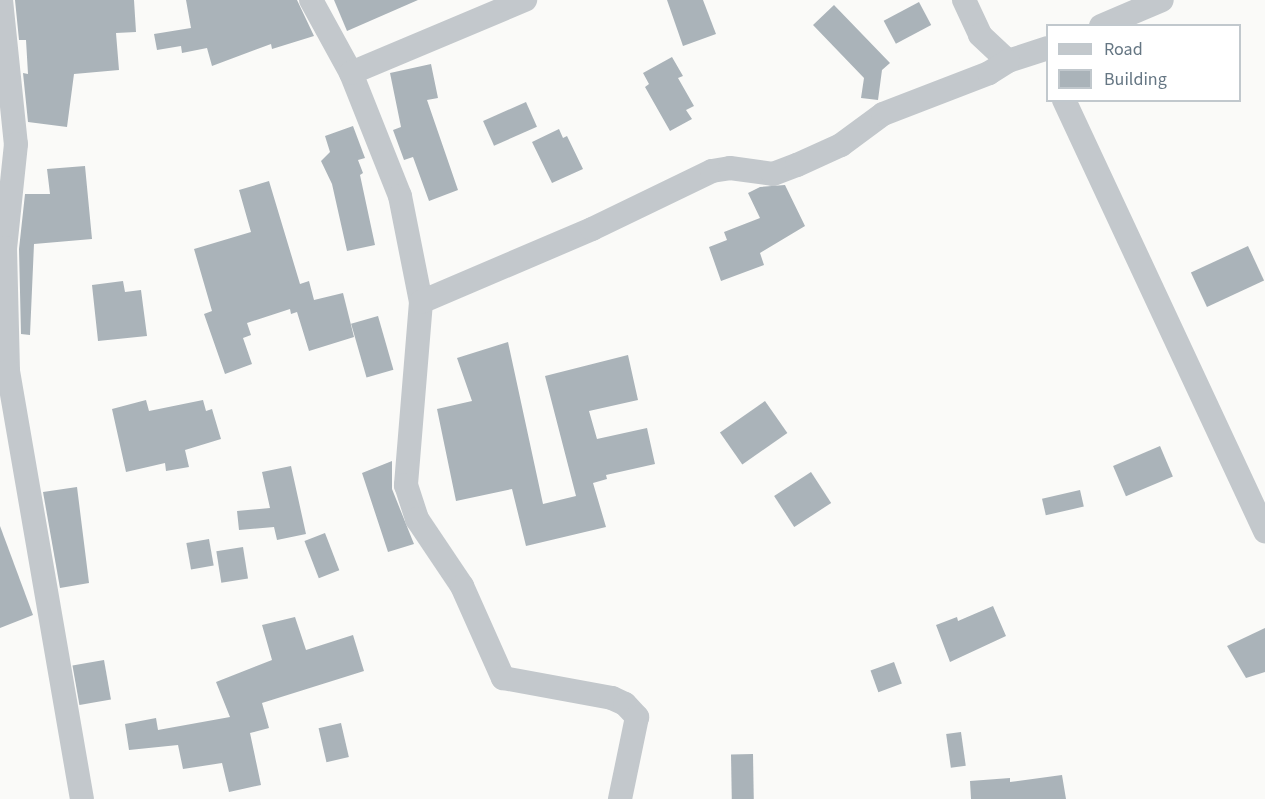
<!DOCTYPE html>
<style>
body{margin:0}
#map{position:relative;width:1265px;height:799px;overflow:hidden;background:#fafaf8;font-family:"Source Sans 3",sans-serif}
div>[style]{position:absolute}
.building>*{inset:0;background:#aab3b9;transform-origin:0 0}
.minor>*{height:24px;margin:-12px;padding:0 12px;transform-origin:12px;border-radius:12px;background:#c3c8cc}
span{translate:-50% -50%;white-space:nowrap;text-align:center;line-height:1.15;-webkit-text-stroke:6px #fff;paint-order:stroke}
.legend{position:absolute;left:1046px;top:24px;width:195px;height:78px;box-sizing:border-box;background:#fff;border:2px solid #c1c8cd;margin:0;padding:8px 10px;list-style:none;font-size:18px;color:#657683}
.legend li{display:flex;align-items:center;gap:12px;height:30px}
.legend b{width:30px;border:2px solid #c1c8cd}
</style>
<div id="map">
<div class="building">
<div style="clip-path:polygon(15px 0,134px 0,136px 32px,116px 33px,119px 70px,74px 74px,67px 127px,28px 122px,23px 73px,28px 74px,26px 40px,19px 40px)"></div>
<div style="clip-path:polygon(186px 0,297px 0,314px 36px,272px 49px,271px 44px,212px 66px,207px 48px,182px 53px,181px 46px,157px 50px,154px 34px,191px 28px)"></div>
<div style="clip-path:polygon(334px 0,418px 0,347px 31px)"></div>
<div style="clip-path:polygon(667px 0,703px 0,716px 34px,683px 46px)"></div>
<div style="left:919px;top:2px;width:26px;height:40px;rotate:62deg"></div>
<div style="clip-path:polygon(834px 5px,890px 63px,882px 70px,878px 100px,861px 98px,864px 78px,813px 25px)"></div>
<div style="clip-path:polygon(672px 57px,683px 76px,678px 78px,694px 106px,686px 110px,692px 119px,670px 131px,645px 87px,649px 84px,643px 73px)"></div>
<div style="clip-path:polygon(431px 64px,438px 98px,427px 100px,458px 190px,429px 201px,413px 157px,404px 160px,393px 130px,401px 127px,390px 73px)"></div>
<div style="left:526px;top:102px;width:27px;height:47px;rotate:66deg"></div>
<div style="clip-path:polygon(353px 126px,365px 158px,358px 160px,363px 173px,360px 175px,375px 245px,347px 251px,332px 184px,321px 161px,330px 152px,325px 136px)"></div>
<div style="clip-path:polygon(559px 129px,563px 138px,567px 136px,583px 169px,552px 183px,532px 142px)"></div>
<div style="clip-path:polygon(85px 166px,92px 239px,34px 244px,30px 335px,21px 334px,19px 249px,25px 194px,50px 194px,47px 169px)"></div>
<div style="clip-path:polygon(269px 181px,300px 284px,309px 281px,314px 300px,343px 293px,354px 337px,309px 351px,297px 312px,291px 314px,290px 309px,247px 323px,251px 335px,243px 338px,252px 364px,225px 374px,204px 314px,212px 311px,194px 249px,251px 232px,239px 190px)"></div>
<div style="clip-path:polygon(785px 185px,805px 226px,760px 253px,764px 265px,721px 281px,709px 247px,727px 240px,724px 232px,760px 218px,748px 193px,760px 187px)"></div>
<div style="left:1248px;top:246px;width:38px;height:63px;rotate:65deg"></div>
<div style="clip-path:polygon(123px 281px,125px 292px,141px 290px,147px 336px,98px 341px,92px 285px)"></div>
<div style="left:378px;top:316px;width:56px;height:28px;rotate:74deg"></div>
<div style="clip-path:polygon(508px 342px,543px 504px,576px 496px,545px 376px,628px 355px,638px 400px,589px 411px,597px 439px,647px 428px,655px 464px,606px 475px,607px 479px,593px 483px,606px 527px,526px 546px,512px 489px,456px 501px,437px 409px,472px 401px,457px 358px)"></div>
<div style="clip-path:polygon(146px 400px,149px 411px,203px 400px,206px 411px,212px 409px,221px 439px,185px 450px,189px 467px,166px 471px,165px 463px,126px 472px,112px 409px)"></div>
<div style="left:765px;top:401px;width:39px;height:55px;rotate:55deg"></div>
<div style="left:1160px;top:446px;width:33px;height:51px;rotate:67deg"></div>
<div style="clip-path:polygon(392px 461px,392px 489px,414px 544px,388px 552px,362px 473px)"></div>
<div style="clip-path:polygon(291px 466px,306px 534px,277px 540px,274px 527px,239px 530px,237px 511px,270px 508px,262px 472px)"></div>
<div style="left:811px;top:472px;width:37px;height:44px;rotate:57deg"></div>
<div style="clip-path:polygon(77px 487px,89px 583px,60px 588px,43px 492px)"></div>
<div style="left:1080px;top:490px;width:17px;height:39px;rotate:77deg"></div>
<div style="clip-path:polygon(0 526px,33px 615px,0 628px)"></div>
<div style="left:325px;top:533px;width:40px;height:22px;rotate:69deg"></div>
<div style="left:209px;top:539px;width:27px;height:23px;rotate:80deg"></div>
<div style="left:243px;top:547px;width:32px;height:27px;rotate:81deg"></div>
<div style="clip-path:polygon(993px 606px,1006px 636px,950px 662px,936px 625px,957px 617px,958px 621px)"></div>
<div style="clip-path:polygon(295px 617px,306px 650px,353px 635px,364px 671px,262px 703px,269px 728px,250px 733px,261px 785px,229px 792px,222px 763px,183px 769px,178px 745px,129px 750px,125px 724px,156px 718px,158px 730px,230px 717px,216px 682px,272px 660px,262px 625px)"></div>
<div style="clip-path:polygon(1265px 628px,1265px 672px,1246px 678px,1227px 646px)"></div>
<div style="left:104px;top:660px;width:40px;height:32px;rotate:80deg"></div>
<div style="left:894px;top:662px;width:23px;height:25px;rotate:70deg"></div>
<div style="left:341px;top:723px;width:35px;height:23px;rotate:77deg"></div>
<div style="left:961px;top:732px;width:34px;height:15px;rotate:82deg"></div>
<div style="left:753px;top:754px;width:45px;height:22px;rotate:89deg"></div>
<div style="clip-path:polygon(1062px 775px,1066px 799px,971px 799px,970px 781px,1010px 778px,1010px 782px)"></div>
</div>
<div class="minor">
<div style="left:1px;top:0;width:145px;rotate:84.1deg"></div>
<div style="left:16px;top:144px;width:105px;rotate:96deg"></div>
<div style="left:5px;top:248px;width:123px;rotate:88.6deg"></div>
<div style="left:8px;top:371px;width:434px;rotate:80.2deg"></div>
<div style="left:311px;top:0;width:83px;rotate:61.3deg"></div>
<div style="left:351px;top:73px;width:132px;rotate:68.3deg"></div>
<div style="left:400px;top:196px;width:108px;rotate:78.8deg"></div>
<div style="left:421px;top:302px;width:184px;rotate:94.7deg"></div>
<div style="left:406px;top:485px;width:36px;rotate:72deg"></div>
<div style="left:417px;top:519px;width:81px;rotate:56.1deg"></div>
<div style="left:462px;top:586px;width:101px;rotate:66deg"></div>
<div style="left:503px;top:678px;width:111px;rotate:10.4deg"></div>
<div style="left:612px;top:698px;width:14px;rotate:25deg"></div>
<div style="left:625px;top:704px;width:18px;rotate:47deg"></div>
<div style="left:637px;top:717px;width:84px;rotate:101.7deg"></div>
<div style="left:964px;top:0;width:38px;rotate:65deg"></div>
<div style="left:980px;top:35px;width:38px;rotate:43deg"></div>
<div style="left:1008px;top:61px;width:42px;rotate:-18deg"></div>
<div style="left:1101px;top:26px;width:66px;rotate:-23.1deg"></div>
<div style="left:351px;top:73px;width:189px;rotate:-22.8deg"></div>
<div style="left:1064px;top:100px;width:476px;rotate:65deg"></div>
<div style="left:421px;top:302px;width:186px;rotate:-23.1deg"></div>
<div style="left:592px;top:229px;width:133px;rotate:-25.8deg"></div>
<div style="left:712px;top:171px;width:18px;rotate:-9deg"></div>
<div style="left:730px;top:168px;width:43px;rotate:7.9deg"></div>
<div style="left:773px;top:174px;width:26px;rotate:-21deg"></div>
<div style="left:797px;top:165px;width:48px;rotate:-24.4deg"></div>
<div style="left:841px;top:145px;width:52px;rotate:-36.4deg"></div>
<div style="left:883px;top:114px;width:114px;rotate:-21.1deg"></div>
<div style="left:989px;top:73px;width:22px;rotate:-32deg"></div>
</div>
<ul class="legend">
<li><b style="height:8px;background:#c3c8cc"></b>Road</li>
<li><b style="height:16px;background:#aab3b9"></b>Building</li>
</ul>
</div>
